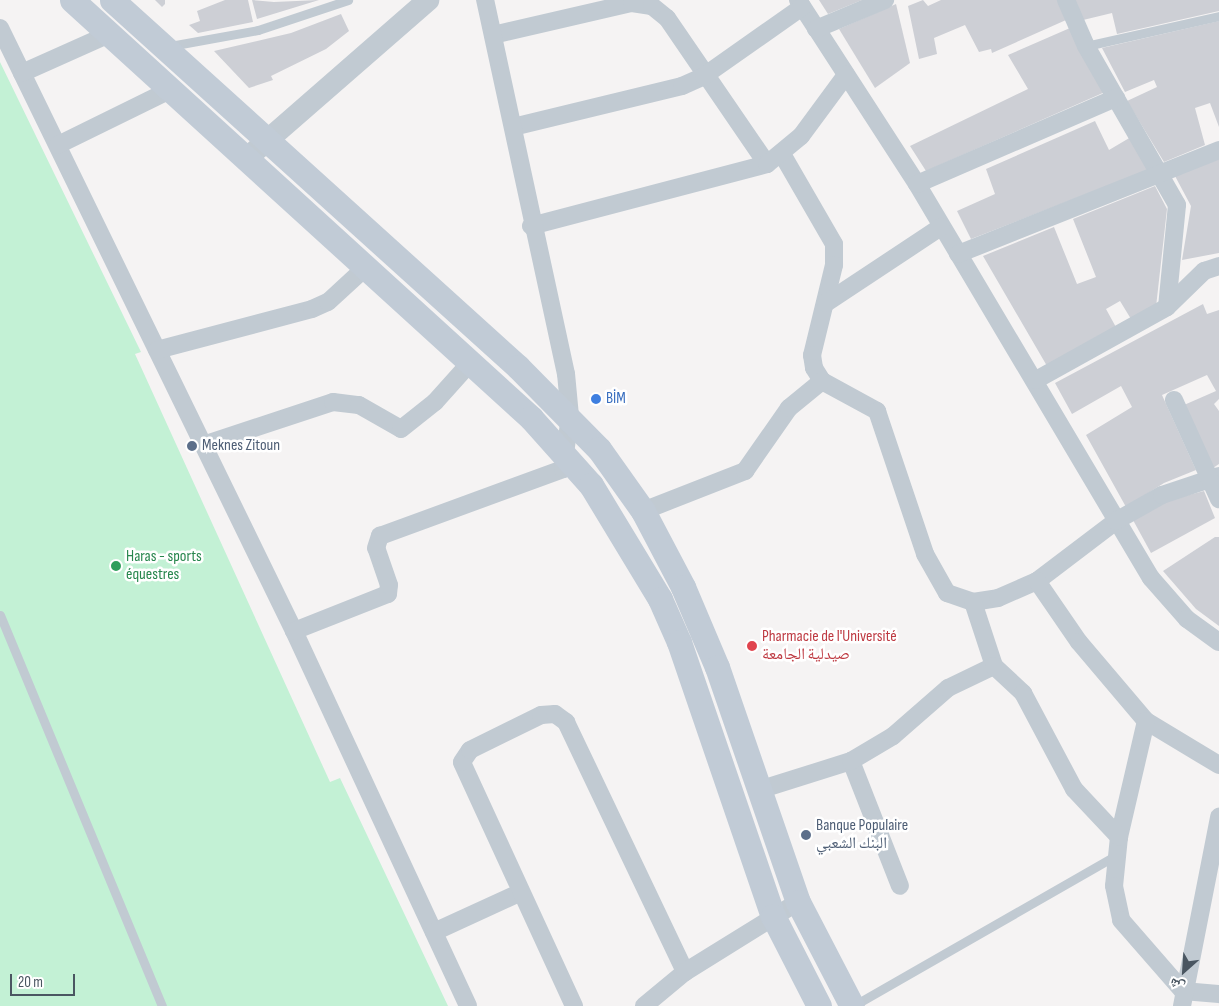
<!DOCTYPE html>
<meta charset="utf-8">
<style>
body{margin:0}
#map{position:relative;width:1219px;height:1006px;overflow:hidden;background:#f5f3f3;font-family:"Sofia Sans Condensed","Noto Naskh Arabic",sans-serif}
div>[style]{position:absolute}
.green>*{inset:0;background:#c3f1d5}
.building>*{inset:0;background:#cdcfd5}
.service>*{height:9px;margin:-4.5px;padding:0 4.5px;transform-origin:4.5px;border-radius:4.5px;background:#c1cad2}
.minor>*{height:18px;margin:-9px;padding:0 9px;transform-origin:9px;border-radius:9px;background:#c1cad2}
.tertiary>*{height:22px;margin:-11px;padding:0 11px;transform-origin:11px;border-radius:11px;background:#c1cad2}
.secondary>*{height:25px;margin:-12.5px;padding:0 12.5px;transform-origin:12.5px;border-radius:12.5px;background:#c1cbd6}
.dots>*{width:14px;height:14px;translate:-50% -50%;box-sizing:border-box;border:2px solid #fff;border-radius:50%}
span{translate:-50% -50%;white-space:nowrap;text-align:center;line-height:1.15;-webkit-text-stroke:5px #fff;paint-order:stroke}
.shop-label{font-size:16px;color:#366cbe}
.left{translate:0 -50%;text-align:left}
.service-label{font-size:16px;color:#4e5e75}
.leisure-label{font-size:16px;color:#27864d}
.health-label{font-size:16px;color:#be3a42}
.north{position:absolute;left:1159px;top:946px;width:50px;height:50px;-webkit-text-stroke:4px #fff;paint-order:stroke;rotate:206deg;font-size:14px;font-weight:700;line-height:20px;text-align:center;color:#4a5661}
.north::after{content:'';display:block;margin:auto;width:18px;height:22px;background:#4a5661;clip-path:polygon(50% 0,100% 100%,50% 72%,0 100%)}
.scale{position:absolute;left:10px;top:974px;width:65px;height:22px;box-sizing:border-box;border:2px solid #4a5661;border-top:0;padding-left:6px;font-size:15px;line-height:18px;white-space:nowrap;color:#4a5661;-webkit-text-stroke:4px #fff;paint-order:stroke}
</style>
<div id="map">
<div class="green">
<div style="clip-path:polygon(0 62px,141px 352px,135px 354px,330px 782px,340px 778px,448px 1006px,0 1006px)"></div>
</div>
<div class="building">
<div style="clip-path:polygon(155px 0,165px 0,165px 4px,162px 7px)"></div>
<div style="clip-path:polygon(225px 0,248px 0,253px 22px,198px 33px,189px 25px,200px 21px,197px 11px)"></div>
<div style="clip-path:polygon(252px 0,274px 2px,319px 0,257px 19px)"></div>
<div style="clip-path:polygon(819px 0,862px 0,828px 14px)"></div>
<div style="clip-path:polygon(923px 0,928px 6px,941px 0,1060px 0,1066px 20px,992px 53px,991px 49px,979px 52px,965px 25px,934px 38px,937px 54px,919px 59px,908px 6px)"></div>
<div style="clip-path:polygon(1075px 0,1219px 0,1219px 11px,1117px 34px,1112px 13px,1079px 21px)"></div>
<div style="clip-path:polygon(896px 4px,910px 63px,875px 88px,839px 29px)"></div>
<div style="clip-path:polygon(341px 14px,349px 31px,326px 49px,271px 76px,273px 80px,249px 88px,214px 51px,291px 33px)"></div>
<div style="clip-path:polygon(1219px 21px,1219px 127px,1210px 103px,1195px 108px,1205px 145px,1164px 162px,1127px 101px,1157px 87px,1154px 80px,1125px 92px,1102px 48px)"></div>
<div style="clip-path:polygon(1070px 28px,1105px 92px,926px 171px,910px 146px,1028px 89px,1008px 55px)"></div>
<div style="clip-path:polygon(1095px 121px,1109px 150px,1131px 137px,1148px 170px,971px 239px,957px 211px,995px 194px,986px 169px)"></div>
<div style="clip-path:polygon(1219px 159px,1219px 253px,1182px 260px,1191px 206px,1175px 176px)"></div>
<div style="clip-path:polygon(1155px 186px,1167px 209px,1156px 307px,1131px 319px,1120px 301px,1106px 309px,1117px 329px,1047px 366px,983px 256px,1054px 227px,1077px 284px,1096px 277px,1073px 219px)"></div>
<div style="clip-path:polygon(1203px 304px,1207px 314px,1219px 310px,1219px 399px,1214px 404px,1219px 411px,1219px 464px,1213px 468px,1184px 405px,1216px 391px,1207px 375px,1162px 395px,1196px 470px,1164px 483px,1126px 507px,1086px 435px,1132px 407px,1121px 386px,1072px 414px,1055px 383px)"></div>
<div style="clip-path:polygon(1204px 491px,1215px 518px,1151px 553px,1133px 520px,1162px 502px)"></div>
<div style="clip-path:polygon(1215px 537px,1219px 537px,1219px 626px,1196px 609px,1163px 571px)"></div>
</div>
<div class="service">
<div style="left:170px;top:46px;width:89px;rotate:-10.3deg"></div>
<div style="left:258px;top:30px;width:95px;rotate:-18.4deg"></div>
<div style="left:1086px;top:46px;width:136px;rotate:-12.7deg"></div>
<div style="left:0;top:615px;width:423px;rotate:67.5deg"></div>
<div style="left:853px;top:1006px;width:304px;rotate:-29.8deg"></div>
</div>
<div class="minor">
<div style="left:798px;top:0;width:219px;rotate:57.1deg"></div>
<div style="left:917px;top:184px;width:458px;rotate:59.3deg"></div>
<div style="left:1151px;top:578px;width:55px;rotate:48.7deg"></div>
<div style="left:1187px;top:619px;width:39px;rotate:36deg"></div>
<div style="left:1066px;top:0;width:50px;rotate:66.5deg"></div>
<div style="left:1086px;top:46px;width:183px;rotate:60.2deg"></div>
<div style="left:1177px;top:205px;width:102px;rotate:95.6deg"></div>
<div style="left:0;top:28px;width:671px;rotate:64.01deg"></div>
<div style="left:294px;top:631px;width:413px;rotate:65.1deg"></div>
<div style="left:816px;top:29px;width:75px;rotate:-22.8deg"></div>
<div style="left:493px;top:35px;width:143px;rotate:-13deg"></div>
<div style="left:632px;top:3px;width:20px;rotate:9deg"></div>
<div style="left:652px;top:6px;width:19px;rotate:39deg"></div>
<div style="left:667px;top:18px;width:177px;rotate:55.6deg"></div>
<div style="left:22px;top:73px;width:95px;rotate:-24.1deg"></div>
<div style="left:513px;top:127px;width:174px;rotate:-13.6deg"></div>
<div style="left:682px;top:86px;width:24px;rotate:-24deg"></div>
<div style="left:704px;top:76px;width:120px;rotate:-35.1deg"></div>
<div style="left:58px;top:145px;width:125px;rotate:-26.2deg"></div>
<div style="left:782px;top:154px;width:104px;rotate:60deg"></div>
<div style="left:834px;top:244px;width:21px;rotate:90deg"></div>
<div style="left:834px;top:265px;width:93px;rotate:103.7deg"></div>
<div style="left:812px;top:355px;width:13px;rotate:81deg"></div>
<div style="left:814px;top:368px;width:15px;rotate:58deg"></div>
<div style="left:822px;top:381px;width:63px;rotate:28.6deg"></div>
<div style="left:877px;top:411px;width:151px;rotate:71.4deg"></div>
<div style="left:925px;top:554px;width:45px;rotate:60.6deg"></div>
<div style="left:947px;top:593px;width:28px;rotate:19deg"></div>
<div style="left:973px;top:602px;width:25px;rotate:-9deg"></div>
<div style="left:998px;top:598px;width:43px;rotate:-23.6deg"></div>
<div style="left:1037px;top:581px;width:99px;rotate:-37.2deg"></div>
<div style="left:1116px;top:521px;width:53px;rotate:-29.5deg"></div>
<div style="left:1162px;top:495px;width:60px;rotate:-18.4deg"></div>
<div style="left:917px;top:184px;width:217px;rotate:-23.4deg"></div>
<div style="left:531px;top:226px;width:244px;rotate:-14.7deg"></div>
<div style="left:767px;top:164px;width:44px;rotate:-39.5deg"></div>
<div style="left:801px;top:136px;width:76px;rotate:-53.6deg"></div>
<div style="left:958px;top:254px;width:281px;rotate:-21.7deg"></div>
<div style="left:826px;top:303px;width:138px;rotate:-33.5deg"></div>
<div style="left:157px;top:350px;width:160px;rotate:-14.8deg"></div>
<div style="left:312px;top:309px;width:17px;rotate:-24deg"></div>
<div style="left:328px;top:302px;width:50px;rotate:-42.6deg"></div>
<div style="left:1036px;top:380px;width:150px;rotate:-29.1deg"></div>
<div style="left:1167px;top:307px;width:52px;rotate:-44.2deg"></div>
<div style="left:1204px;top:271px;width:16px;rotate:-18deg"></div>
<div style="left:1174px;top:400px;width:109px;rotate:65.6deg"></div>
<div style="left:203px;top:445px;width:137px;rotate:-18.3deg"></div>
<div style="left:333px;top:402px;width:26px;rotate:7deg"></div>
<div style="left:359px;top:405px;width:48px;rotate:29.7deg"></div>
<div style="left:401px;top:429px;width:43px;rotate:-38.5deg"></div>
<div style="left:435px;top:402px;width:52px;rotate:-48.1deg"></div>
<div style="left:643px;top:511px;width:110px;rotate:-21.4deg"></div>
<div style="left:745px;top:471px;width:77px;rotate:-55.1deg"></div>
<div style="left:789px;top:408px;width:43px;rotate:-39.3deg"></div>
<div style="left:1037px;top:581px;width:74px;rotate:55.5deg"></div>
<div style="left:1079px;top:642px;width:104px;rotate:49.7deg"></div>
<div style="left:1146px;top:721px;width:85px;rotate:31.1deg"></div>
<div style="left:973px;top:602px;width:67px;rotate:71.8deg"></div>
<div style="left:294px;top:631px;width:101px;rotate:-21.5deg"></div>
<div style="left:388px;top:594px;width:9px;rotate:-84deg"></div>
<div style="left:389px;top:585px;width:39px;rotate:-109deg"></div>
<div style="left:376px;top:548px;width:13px;rotate:-72deg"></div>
<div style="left:380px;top:536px;width:195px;rotate:-20.1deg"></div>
<div style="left:563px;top:469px;width:53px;rotate:-82.5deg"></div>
<div style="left:570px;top:416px;width:42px;rotate:-95.4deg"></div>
<div style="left:566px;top:374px;width:383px;rotate:-102.2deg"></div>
<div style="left:1146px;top:721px;width:119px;rotate:103.1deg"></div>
<div style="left:1119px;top:837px;width:49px;rotate:95.8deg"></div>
<div style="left:1114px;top:886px;width:35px;rotate:78deg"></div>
<div style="left:1121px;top:920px;width:94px;rotate:48.9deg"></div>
<div style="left:1183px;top:991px;width:36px;rotate:5deg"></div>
<div style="left:851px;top:761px;width:134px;rotate:68.6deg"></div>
<div style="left:759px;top:790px;width:96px;rotate:-17.5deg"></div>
<div style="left:851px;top:761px;width:49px;rotate:-30.8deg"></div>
<div style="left:893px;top:736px;width:73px;rotate:-41.1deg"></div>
<div style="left:948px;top:688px;width:51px;rotate:-25.6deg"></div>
<div style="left:994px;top:666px;width:40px;rotate:43deg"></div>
<div style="left:1023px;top:693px;width:109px;rotate:62deg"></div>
<div style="left:1074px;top:789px;width:66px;rotate:46.8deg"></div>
<div style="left:434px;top:932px;width:94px;rotate:-24.6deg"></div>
<div style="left:574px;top:1006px;width:268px;rotate:-114.7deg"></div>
<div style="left:462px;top:762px;width:14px;rotate:-56deg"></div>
<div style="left:470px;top:750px;width:79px;rotate:-26.2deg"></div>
<div style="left:541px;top:715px;width:14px;rotate:-4deg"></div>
<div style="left:555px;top:714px;width:14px;rotate:36deg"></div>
<div style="left:566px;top:722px;width:277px;rotate:64.5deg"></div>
<div style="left:644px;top:1006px;width:53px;rotate:-39.7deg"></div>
<div style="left:685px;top:972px;width:133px;rotate:-31.8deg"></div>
<div style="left:1182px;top:1006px;width:193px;rotate:-78.9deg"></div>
</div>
<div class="tertiary">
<div style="left:246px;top:159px;width:242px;rotate:-41.1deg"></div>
</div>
<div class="secondary">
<div style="left:72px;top:0;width:621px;rotate:42.32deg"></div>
<div style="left:531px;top:418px;width:90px;rotate:48.2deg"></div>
<div style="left:591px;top:485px;width:133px;rotate:58.8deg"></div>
<div style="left:660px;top:599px;width:47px;rotate:66.2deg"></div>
<div style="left:679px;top:642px;width:290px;rotate:71.1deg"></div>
<div style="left:773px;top:916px;width:101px;rotate:62.9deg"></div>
<div style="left:112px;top:0;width:547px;rotate:42.11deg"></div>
<div style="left:518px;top:367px;width:115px;rotate:45.4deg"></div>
<div style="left:599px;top:449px;width:76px;rotate:54.6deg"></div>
<div style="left:643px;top:511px;width:86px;rotate:62.2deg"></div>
<div style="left:683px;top:587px;width:87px;rotate:67deg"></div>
<div style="left:717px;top:667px;width:249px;rotate:71deg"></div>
<div style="left:798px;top:902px;width:117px;rotate:62.6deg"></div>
</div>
<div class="dots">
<div style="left:596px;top:399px;background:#3f7fe0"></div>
<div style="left:192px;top:446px;background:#5c6f8a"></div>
<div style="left:116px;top:566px;background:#2e9e5b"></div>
<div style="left:752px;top:646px;background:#e0444e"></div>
<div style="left:806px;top:835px;background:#5c6f8a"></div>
</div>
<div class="shop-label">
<span class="left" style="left:606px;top:399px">BİM</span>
</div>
<div class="service-label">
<span class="left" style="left:202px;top:446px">Meknes Zitoun</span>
<span class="left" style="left:816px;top:835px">Banque Populaire<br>البنك الشعبي</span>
</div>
<div class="leisure-label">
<span class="left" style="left:126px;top:566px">Haras - sports<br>équestres</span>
</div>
<div class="health-label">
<span class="left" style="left:762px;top:646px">Pharmacie de l'Université<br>صيدلية الجامعة</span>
</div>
<div class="north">ش</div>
<div class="scale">20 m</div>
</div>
